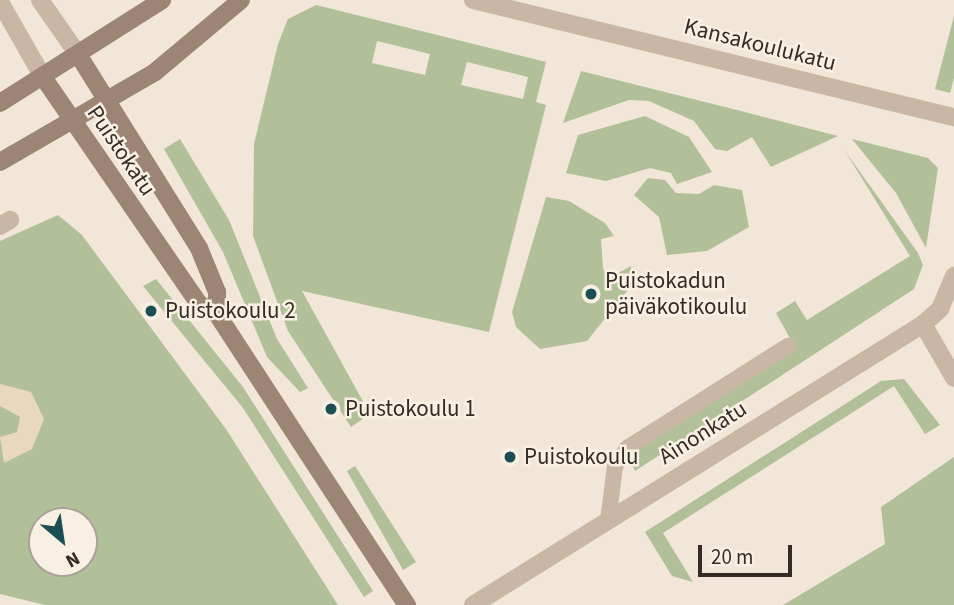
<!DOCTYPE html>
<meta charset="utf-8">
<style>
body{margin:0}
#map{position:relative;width:954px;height:605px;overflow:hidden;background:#f1e6d8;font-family:"Source Sans 3",sans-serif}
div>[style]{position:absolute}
.green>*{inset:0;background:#b1c098}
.plaza>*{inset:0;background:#e9d8be}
.lane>*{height:16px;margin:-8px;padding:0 8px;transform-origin:8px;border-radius:8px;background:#c9b6a4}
.street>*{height:18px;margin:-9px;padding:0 9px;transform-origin:9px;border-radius:9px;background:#c9b6a4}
.secondary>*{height:18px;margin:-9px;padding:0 9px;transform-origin:9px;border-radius:9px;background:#9c8575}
.dots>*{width:19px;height:19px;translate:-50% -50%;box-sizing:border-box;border:4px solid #f9f0e4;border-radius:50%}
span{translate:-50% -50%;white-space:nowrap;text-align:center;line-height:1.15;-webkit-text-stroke:5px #f9f0e4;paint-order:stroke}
.street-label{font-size:23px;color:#342b26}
.poi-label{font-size:23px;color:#342b26}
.left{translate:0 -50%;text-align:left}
.north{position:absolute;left:28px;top:507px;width:70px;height:70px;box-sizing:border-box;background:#f9f0e4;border:2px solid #aaa198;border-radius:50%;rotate:151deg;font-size:19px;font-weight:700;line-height:28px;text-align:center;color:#342b26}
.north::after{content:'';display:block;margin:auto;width:24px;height:32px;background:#1b4f55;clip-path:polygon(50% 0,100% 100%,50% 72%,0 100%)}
.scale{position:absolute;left:698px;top:545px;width:94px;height:32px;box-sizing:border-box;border:4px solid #342b26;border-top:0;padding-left:9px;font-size:21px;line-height:24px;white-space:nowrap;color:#342b26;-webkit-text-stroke:5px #f9f0e4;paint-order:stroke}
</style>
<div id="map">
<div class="green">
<div style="clip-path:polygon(evenodd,316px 5px,546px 62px,536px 102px,546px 105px,489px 332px,302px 291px,370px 414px,351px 427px,288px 331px,253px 236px,254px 144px,278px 44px,288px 19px,316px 5px,377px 41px,430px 54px,425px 75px,372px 63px,377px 41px,316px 5px,467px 62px,528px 77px,523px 99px,461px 85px,467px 62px)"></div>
<div style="clip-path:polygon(954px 16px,954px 78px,950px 93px,935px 89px)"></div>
<div style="clip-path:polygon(581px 71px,737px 110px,838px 136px,771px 167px,752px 137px,727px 151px,715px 149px,694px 121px,649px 101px,629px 100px,563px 123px)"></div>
<div style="clip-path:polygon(645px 116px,689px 137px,712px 172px,677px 184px,671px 173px,650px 168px,606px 181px,566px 173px,578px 135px)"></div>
<div style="clip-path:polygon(180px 139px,229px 220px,277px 339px,308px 388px,300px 392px,267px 357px,223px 252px,164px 149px)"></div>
<div style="clip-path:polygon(852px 139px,928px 158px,938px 168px,926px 248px,896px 193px)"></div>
<div style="clip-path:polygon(845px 151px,918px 253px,923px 265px,914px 289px,635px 471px,630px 460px,634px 449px,796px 349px,776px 313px,795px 301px,807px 320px,910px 256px)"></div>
<div style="clip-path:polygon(648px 178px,665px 180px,676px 193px,699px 194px,714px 185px,742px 190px,749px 227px,707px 251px,667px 255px,659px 217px,634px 195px)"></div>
<div style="clip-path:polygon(546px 197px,569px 201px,605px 223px,614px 236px,601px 239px,603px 269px,609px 278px,631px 266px,631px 286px,587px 341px,540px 349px,516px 327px,512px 312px)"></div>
<div style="clip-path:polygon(evenodd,58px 215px,82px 235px,226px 429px,338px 605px,45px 605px,0 594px,0 241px,58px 215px,42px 521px,84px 521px,84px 563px,42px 563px,42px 521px)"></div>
<div style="clip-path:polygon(156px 279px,243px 387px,373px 591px,364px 597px,243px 408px,143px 286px)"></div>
<div style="clip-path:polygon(904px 379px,940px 425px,925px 434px,894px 386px,663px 533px,693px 582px,672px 576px,645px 532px,881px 381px)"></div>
<div style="clip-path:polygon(954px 457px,954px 605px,783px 605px,885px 544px,881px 507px)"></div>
<div style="clip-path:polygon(355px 466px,416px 562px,403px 570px,347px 471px)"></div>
</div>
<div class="plaza">
<div style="clip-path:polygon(0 384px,31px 392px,44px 419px,32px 449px,4px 463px,0 437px,17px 432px,20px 417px,0 406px)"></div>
</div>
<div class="lane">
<div style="left:608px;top:521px;width:55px;rotate:-82.7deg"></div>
<div style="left:615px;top:466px;width:22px;rotate:-56deg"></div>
<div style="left:627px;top:448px;width:191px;rotate:-32.4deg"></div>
</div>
<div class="street">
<div style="left:40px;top:0;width:68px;rotate:55.1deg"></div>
<div style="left:473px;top:0;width:495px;rotate:13.7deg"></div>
<div style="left:0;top:2px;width:86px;rotate:60.2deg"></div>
<div style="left:0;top:226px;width:12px;rotate:-31deg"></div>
<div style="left:923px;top:324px;width:62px;rotate:60.1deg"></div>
<div style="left:473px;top:605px;width:531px;rotate:-31.98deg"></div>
<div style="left:923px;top:324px;width:23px;rotate:-41deg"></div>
<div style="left:940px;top:309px;width:36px;rotate:-67deg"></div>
</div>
<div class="secondary">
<div style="left:79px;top:56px;width:226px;rotate:58deg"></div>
<div style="left:199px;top:248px;width:48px;rotate:67.8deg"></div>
<div style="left:217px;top:292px;width:22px;rotate:90deg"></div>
<div style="left:43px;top:77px;width:275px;rotate:55.5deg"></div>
<div style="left:199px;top:304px;width:21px;rotate:29deg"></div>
<div style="left:217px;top:314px;width:348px;rotate:56.9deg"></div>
<div style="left:0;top:103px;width:192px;rotate:-32.4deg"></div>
<div style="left:0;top:162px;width:179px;rotate:-30.1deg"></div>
<div style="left:155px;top:72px;width:112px;rotate:-39.9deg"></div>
</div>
<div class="dots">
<div style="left:591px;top:294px;background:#1b4f55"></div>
<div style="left:151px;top:311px;background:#1b4f55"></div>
<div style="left:331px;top:409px;background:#1b4f55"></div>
<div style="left:510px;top:457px;background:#1b4f55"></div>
</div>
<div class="street-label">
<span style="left:760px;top:45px;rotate:14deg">Kansakoulukatu</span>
<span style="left:121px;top:151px;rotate:56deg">Puistokatu</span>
<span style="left:703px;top:433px;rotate:-32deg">Ainonkatu</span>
</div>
<div class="poi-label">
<span class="left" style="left:605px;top:294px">Puistokadun<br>päiväkotikoulu</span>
<span class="left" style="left:165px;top:311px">Puistokoulu 2</span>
<span class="left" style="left:345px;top:409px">Puistokoulu 1</span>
<span class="left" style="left:524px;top:457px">Puistokoulu</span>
</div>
<div class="north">N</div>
<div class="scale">20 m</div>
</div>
